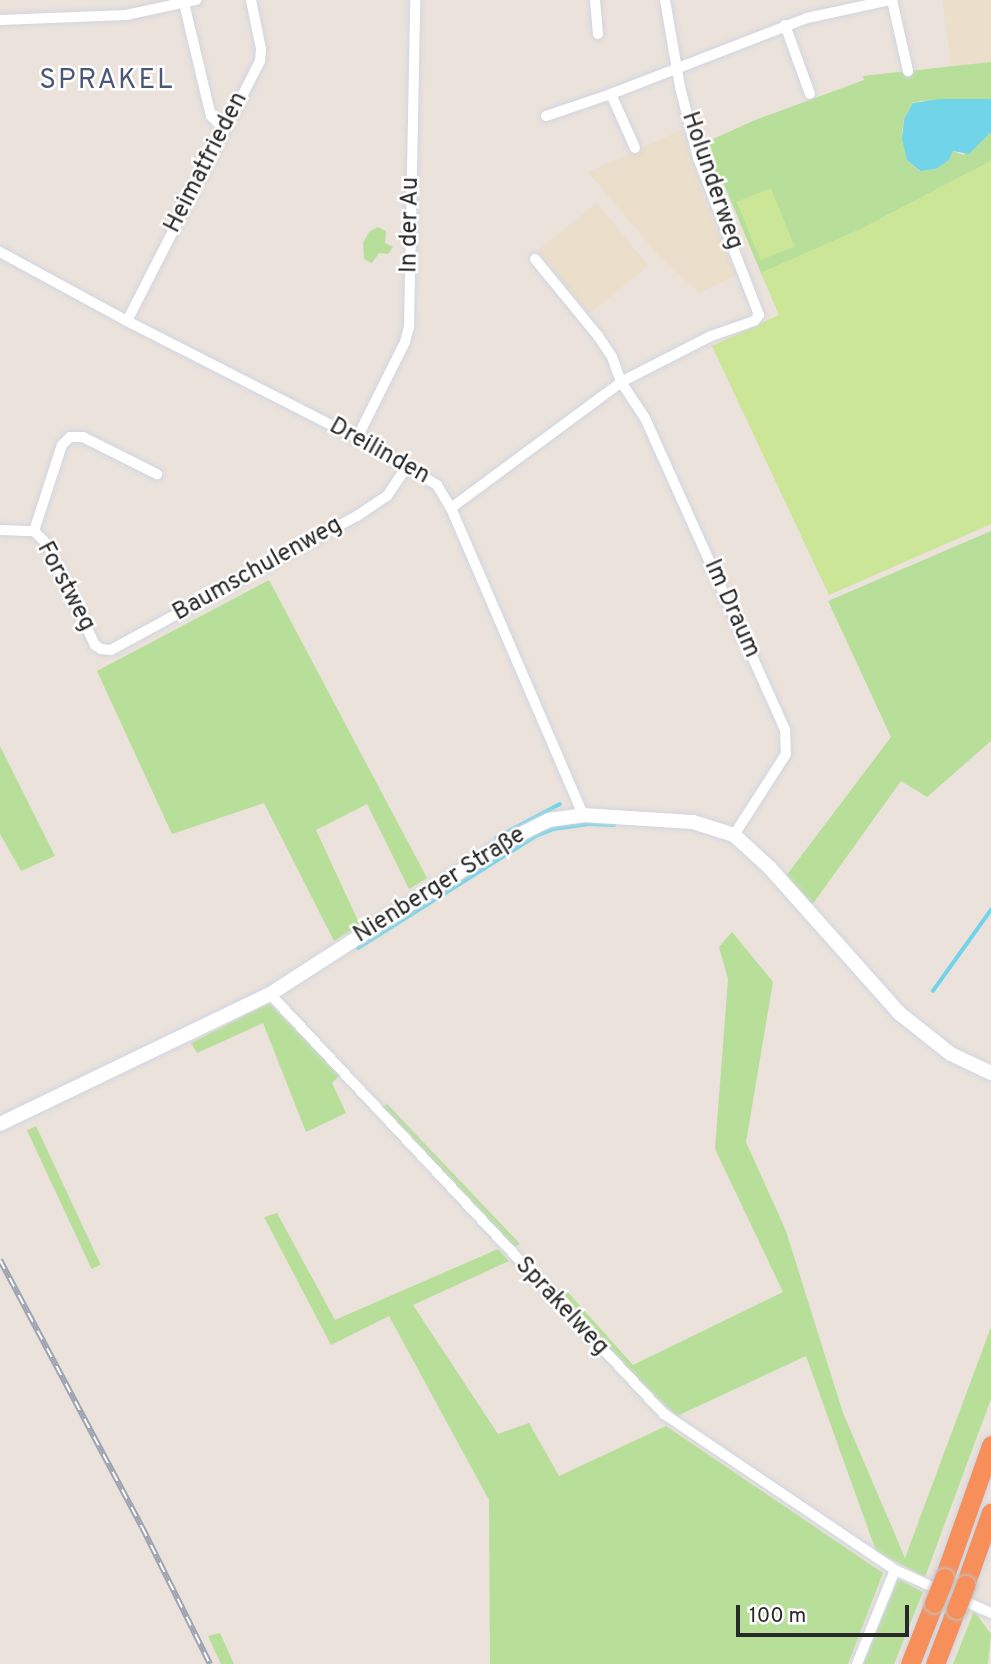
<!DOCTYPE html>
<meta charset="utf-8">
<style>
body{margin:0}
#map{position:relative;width:991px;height:1664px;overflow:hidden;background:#eae2db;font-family:Overpass,sans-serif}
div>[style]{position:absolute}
.education>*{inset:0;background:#ebdecb;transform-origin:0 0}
.green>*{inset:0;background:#b8df99;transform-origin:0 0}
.pitch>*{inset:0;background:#cbe696;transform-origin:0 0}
.water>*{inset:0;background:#72d4e8}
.stream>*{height:3.5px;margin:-1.75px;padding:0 1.75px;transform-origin:1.75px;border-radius:1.75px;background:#72d4e8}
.roads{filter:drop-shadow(0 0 2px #d0d5e1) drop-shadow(0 0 2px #d0d5e1)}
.street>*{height:10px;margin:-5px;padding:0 5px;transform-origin:5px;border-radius:5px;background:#fff}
.secondary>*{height:14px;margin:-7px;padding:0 7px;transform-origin:7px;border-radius:7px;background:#fff}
.highway>*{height:19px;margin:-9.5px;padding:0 9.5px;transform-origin:9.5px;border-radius:9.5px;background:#f68f5a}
.rail>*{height:6px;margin-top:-3px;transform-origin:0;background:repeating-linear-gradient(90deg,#fff 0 10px,#9ea3b2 0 20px);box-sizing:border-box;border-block:2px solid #9ea3b2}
.bridges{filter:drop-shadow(0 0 2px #c3c3c3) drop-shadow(0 0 2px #c3c3c3)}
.highway-bridge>*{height:19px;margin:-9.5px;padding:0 9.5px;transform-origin:9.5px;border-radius:9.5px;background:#f68f5a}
span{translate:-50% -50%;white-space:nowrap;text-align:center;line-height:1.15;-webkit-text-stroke:5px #fff;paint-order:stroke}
.street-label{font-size:24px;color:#292929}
.quarter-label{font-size:28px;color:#4b5777;letter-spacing:2px}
.scale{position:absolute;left:736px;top:1605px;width:173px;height:32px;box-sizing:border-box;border:4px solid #292929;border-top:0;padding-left:9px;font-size:21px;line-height:24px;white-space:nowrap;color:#292929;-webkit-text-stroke:5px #fff;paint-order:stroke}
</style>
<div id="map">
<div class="education">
<div style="clip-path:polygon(942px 0,991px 0,991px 62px,952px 67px)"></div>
<div style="clip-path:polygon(682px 130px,705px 201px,736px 275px,700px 293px,661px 258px,588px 172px)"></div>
<div style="left:597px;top:203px;width:81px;height:76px;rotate:51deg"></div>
</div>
<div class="green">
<div style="clip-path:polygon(991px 62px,991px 99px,920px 101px,913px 103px,904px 119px,902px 131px,907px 160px,919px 171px,936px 169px,949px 160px,953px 151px,963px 155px,991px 132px,991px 161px,861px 229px,761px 273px,721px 177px,713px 179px,702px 144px,755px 120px,864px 80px,863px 76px)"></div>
<div style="clip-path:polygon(378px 227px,386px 231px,385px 243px,393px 247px,388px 254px,379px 253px,372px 263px,364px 259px,363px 243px,369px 232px)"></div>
<div style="clip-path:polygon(991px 531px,991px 741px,927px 797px,901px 781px,812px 905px,786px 876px,891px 737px,828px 601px)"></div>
<div style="clip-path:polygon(269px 580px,427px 878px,409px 889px,367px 804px,316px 830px,360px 925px,334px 941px,264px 803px,172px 834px,97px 671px)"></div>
<div style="clip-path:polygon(0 746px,55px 856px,21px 871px,0 834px)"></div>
<div style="clip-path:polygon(732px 932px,773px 982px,746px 1142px,786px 1231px,843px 1413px,905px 1558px,991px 1327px,991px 1399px,925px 1577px,876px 1551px,806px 1356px,677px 1416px,628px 1370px,555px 1292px,564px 1288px,633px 1365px,783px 1292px,715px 1149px,728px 979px,719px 947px)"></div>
<div style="clip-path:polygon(269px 1003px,340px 1075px,332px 1083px,346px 1113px,306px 1132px,263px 1023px,197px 1053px,191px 1043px)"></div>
<div style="clip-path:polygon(387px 1104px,520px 1244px,513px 1247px,382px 1107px)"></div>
<div style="left:36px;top:1126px;width:153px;height:10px;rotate:65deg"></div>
<div style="clip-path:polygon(277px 1213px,335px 1320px,498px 1249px,509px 1261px,413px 1305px,498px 1434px,529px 1423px,559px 1476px,666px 1426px,883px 1573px,848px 1664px,490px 1664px,489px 1500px,389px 1316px,331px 1345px,264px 1217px)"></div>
<div style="clip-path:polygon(898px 1579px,923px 1592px,894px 1664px,863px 1664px)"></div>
<div style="clip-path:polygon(974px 1611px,991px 1634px,988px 1664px,953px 1664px)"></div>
<div style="clip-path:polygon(220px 1633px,234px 1664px,221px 1664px,208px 1636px)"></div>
</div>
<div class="pitch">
<div style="clip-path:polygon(991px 161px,991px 524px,829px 595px,712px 346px,779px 315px,761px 273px,861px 229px)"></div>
<div style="left:771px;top:188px;width:63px;height:37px;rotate:68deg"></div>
</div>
<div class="water">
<div style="clip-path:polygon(940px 99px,991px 99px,991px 132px,969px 154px,953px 151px,949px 160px,936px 169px,920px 171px,907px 160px,902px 139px,904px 119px,913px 103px)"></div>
</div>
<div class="stream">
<div style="left:496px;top:838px;width:72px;rotate:-28deg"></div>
<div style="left:358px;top:948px;width:210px;rotate:-32.2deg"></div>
<div style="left:536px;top:836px;width:18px;rotate:-22deg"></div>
<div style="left:553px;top:829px;width:35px;rotate:-8deg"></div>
<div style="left:588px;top:824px;width:26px;rotate:2deg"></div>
<div style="left:933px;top:991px;width:100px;rotate:-54.4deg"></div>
</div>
<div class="roads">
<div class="street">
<div style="left:595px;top:0;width:34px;rotate:85deg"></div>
<div style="left:892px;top:0;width:73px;rotate:77.3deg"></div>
<div style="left:184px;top:3px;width:116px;rotate:76.6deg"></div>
<div style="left:211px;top:116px;width:17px;rotate:45deg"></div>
<div style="left:0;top:20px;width:126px;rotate:-2.3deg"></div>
<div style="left:126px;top:15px;width:72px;rotate:-12.1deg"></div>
<div style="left:785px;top:25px;width:73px;rotate:70.1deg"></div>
<div style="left:611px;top:94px;width:59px;rotate:66deg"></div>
<div style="left:546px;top:116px;width:69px;rotate:-18.7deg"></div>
<div style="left:611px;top:94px;width:210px;rotate:-21.2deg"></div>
<div style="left:807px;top:18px;width:86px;rotate:-12.1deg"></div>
<div style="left:0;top:252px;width:145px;rotate:28.5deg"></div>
<div style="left:127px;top:321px;width:258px;rotate:27deg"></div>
<div style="left:357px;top:438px;width:93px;rotate:30.4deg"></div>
<div style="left:437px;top:485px;width:27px;rotate:59deg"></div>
<div style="left:451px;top:508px;width:334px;rotate:66.7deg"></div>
<div style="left:535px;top:259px;width:99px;rotate:50.7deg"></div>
<div style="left:598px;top:336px;width:25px;rotate:56deg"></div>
<div style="left:612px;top:357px;width:27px;rotate:70deg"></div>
<div style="left:621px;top:382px;width:43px;rotate:56.3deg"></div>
<div style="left:645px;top:418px;width:342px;rotate:65.8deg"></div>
<div style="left:785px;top:730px;width:24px;rotate:88deg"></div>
<div style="left:786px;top:754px;width:96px;rotate:122.7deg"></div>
<div style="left:127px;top:321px;width:292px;rotate:-62.9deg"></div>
<div style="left:260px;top:61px;width:12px;rotate:-85deg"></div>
<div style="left:261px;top:49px;width:50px;rotate:-101.5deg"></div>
<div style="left:357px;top:438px;width:107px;rotate:-63.4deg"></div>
<div style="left:405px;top:342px;width:16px;rotate:-75deg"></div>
<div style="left:409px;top:327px;width:327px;rotate:-88.9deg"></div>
<div style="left:451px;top:508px;width:212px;rotate:-36.5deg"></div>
<div style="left:621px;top:382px;width:101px;rotate:-27.1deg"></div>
<div style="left:711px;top:336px;width:46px;rotate:-19.2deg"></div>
<div style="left:754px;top:321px;width:8px;rotate:-50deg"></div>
<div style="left:759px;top:315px;width:168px;rotate:-111.2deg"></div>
<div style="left:698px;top:158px;width:73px;rotate:-104.2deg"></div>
<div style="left:680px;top:87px;width:88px;rotate:-99.8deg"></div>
<div style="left:0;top:530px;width:34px;rotate:2deg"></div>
<div style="left:34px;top:531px;width:18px;rotate:45deg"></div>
<div style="left:47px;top:544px;width:112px;rotate:64.6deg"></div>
<div style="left:95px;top:645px;width:7px;rotate:34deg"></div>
<div style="left:101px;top:649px;width:10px;rotate:6deg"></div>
<div style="left:111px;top:650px;width:280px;rotate:-28.6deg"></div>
<div style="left:357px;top:516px;width:36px;rotate:-34deg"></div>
<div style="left:387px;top:496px;width:36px;rotate:-56deg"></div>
<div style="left:34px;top:531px;width:90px;rotate:-72deg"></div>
<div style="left:62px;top:445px;width:11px;rotate:-45deg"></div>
<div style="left:70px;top:437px;width:13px"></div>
<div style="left:83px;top:437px;width:83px;rotate:26.6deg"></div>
<div style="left:270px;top:994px;width:576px;rotate:46.83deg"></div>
<div style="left:664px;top:1414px;width:279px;rotate:34deg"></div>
<div style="left:895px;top:1570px;width:105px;rotate:24.1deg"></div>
<div style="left:857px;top:1664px;width:101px;rotate:-68deg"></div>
</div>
<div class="secondary">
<div style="left:0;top:1124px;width:300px;rotate:-25.7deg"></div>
<div style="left:270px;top:994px;width:284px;rotate:-32.8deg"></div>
<div style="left:509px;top:840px;width:45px;rotate:-26.6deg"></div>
<div style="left:549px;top:820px;width:34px;rotate:-8deg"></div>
<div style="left:583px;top:815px;width:110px;rotate:3.6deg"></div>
<div style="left:693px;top:822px;width:43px;rotate:17.6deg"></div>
<div style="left:734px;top:835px;width:49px;rotate:42.5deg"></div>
<div style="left:770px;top:868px;width:194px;rotate:48.3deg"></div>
<div style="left:899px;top:1013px;width:66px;rotate:38.3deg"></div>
<div style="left:951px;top:1054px;width:44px;rotate:25.4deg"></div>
</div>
<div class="highway">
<div style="left:944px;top:1578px;width:141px;rotate:-70.5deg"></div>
<div style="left:965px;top:1585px;width:77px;rotate:-70.4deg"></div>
<div style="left:910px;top:1664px;width:66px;rotate:-68.5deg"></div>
<div style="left:935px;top:1664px;width:59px;rotate:-69.1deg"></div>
</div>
</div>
<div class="rail">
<div style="left:0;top:1260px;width:302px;rotate:62deg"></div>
<div style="left:142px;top:1527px;width:153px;rotate:63.6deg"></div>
</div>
<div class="bridges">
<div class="highway-bridge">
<div style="left:934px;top:1603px;width:27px;rotate:-68deg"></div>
<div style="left:956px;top:1609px;width:26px;rotate:-69deg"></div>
</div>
</div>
<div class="street-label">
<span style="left:207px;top:163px;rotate:-63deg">Heimatfrieden</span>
<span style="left:711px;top:181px;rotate:71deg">Holunderweg</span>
<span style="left:411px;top:225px;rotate:-89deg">In der Au</span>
<span style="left:379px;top:452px;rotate:29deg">Dreilinden</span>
<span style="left:258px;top:570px;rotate:-29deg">Baumschulenweg</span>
<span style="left:65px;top:587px;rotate:62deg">Forstweg</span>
<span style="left:731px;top:609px;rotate:66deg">Im Draum</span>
<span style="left:440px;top:886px;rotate:-32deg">Nienberger Straße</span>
<span style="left:561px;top:1307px;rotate:47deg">Sprakelweg</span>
</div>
<div class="quarter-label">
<span style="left:107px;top:81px">SPRAKEL</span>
</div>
<div class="scale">100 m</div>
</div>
